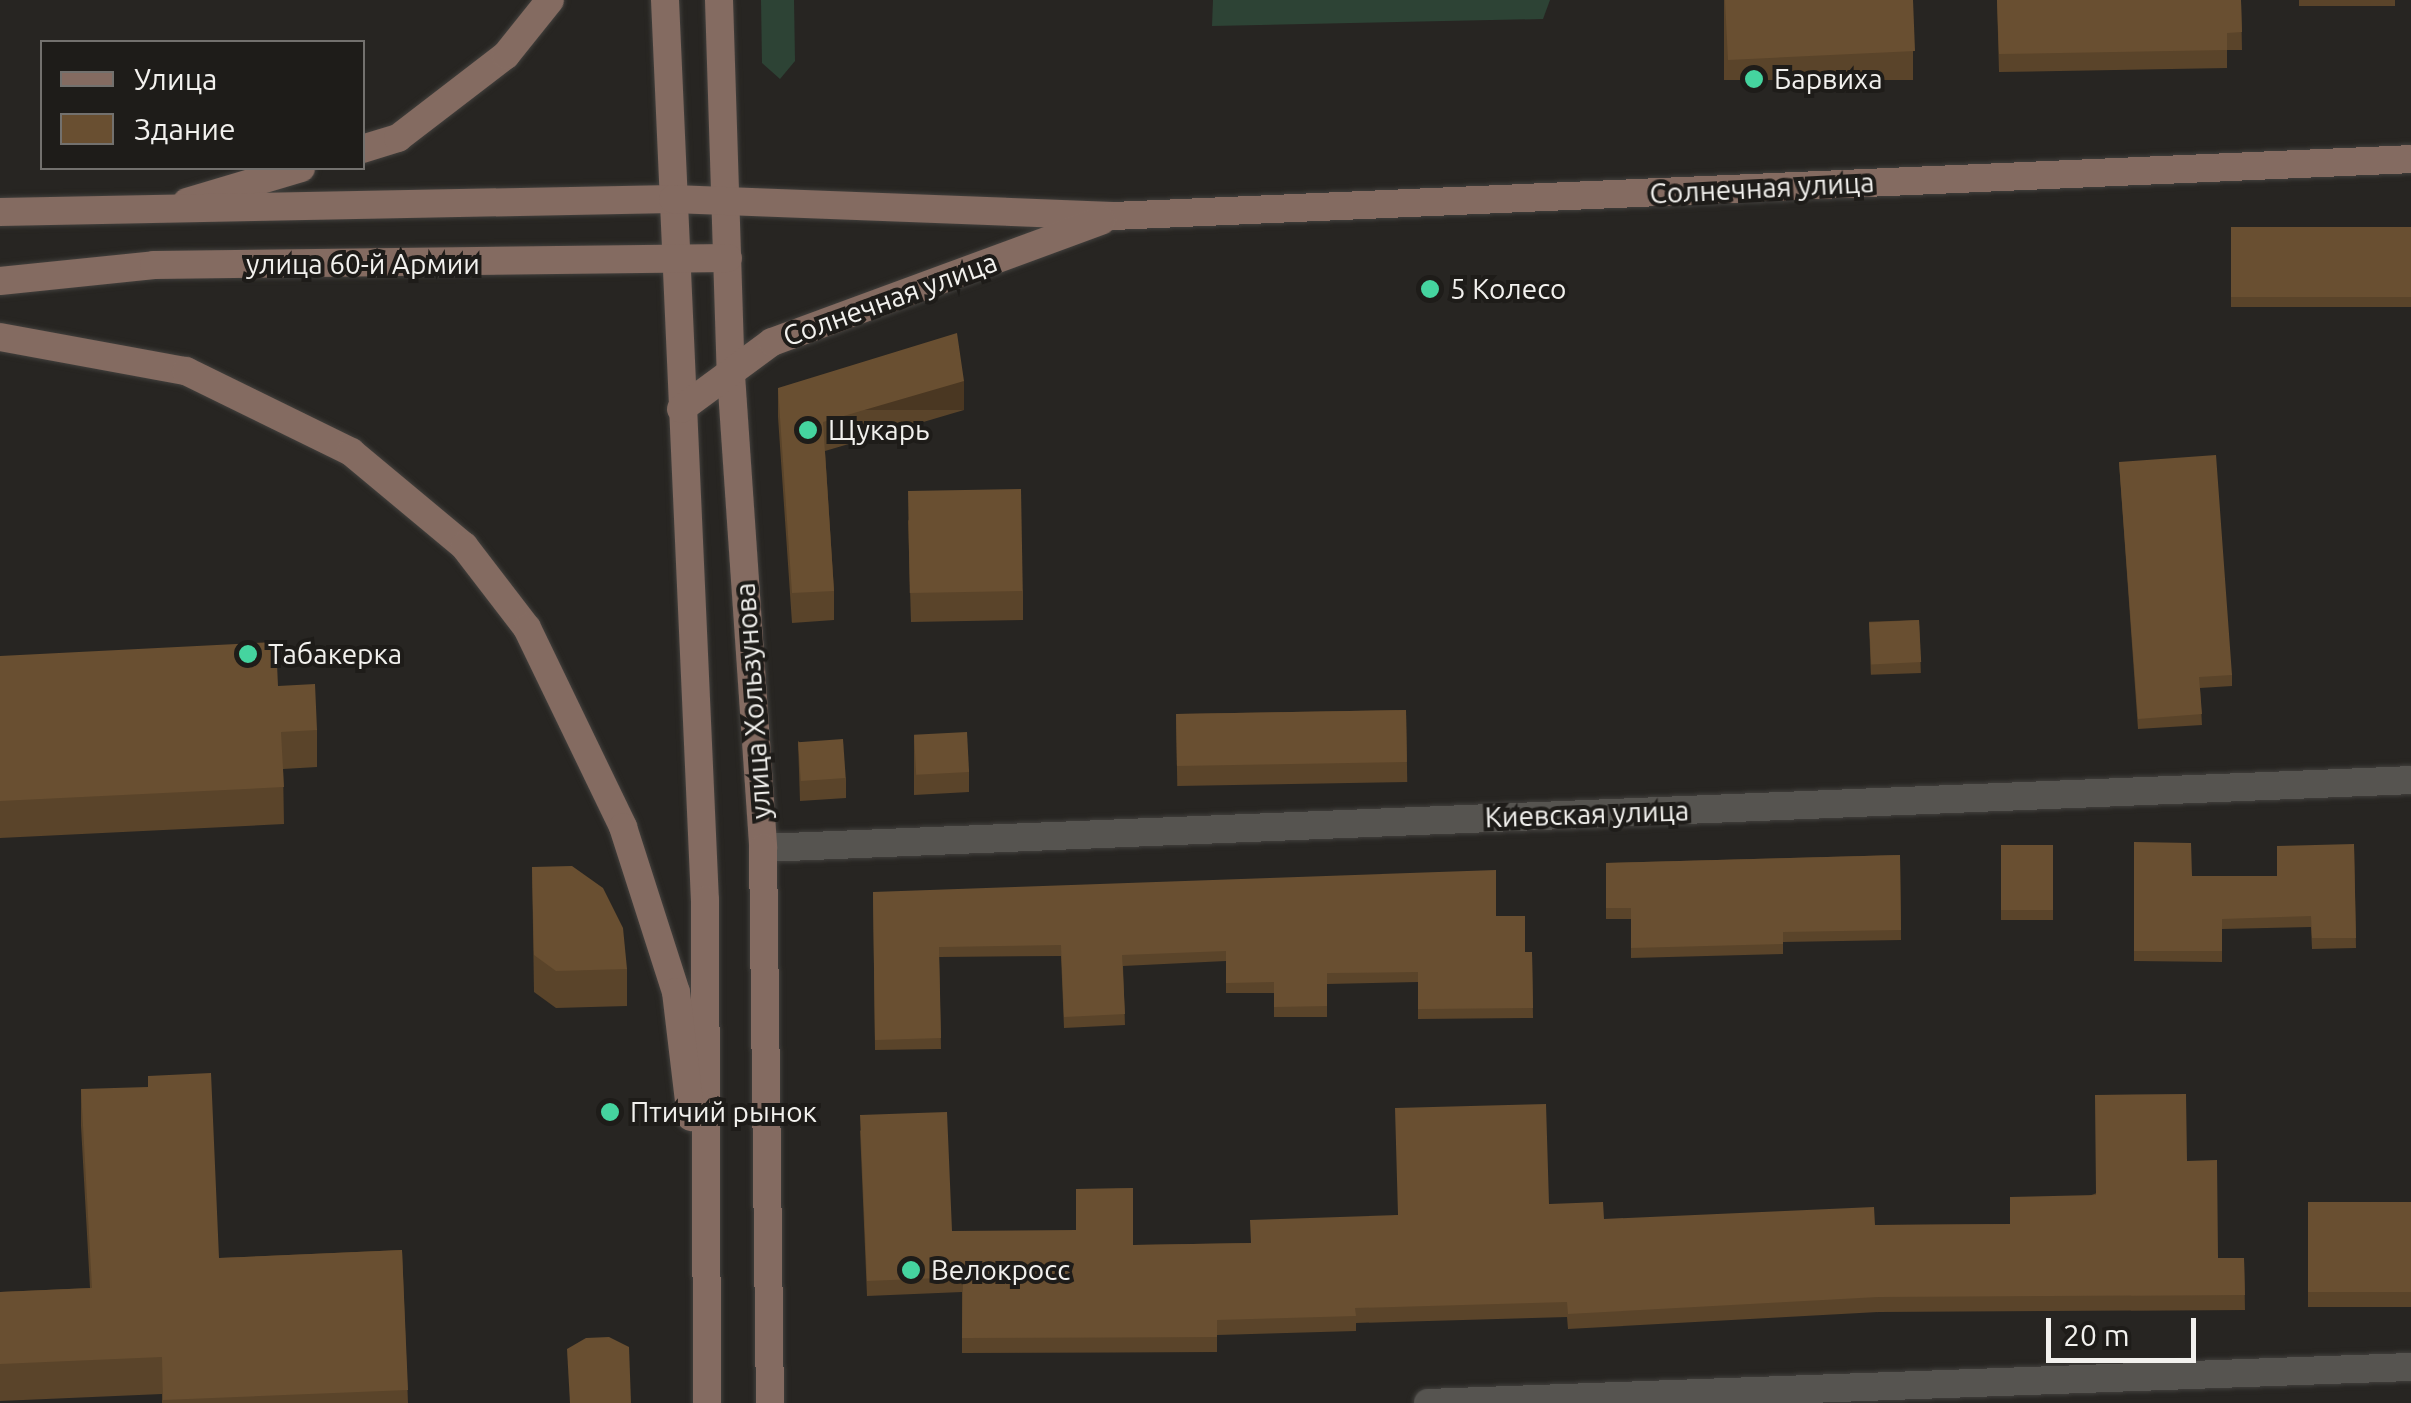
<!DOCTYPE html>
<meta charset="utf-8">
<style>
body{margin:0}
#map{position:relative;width:2411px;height:1403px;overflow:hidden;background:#272522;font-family:Ubuntu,sans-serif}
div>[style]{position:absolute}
.green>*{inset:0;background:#2d4335}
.roads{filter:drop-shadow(0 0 2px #42403d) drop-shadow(0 0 2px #42403d)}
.minor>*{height:28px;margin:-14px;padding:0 14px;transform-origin:14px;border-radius:14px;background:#565450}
.secondary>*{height:28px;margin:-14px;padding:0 14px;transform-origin:14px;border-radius:14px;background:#846b61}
.wall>*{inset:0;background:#5a442a;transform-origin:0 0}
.shaded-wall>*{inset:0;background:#4a3722;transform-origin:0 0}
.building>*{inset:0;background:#694f31;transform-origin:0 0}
.dots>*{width:28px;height:28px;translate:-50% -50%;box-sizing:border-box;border:5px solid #1e1c19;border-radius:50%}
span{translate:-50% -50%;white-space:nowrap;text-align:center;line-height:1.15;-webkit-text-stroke:8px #1e1c19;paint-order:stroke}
.poi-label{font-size:28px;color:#f2f1ee}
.left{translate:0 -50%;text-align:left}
.street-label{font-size:28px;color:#f2f1ee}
.legend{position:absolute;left:40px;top:40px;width:325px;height:130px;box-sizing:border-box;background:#1e1c19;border:2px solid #73716e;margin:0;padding:12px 18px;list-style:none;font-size:30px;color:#f2f1ee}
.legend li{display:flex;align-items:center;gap:20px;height:50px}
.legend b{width:50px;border:2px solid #73716e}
.scale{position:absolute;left:2046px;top:1318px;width:150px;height:45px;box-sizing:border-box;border:5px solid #f2f1ee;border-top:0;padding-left:12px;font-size:30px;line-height:35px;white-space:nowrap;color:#f2f1ee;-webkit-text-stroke:8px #1e1c19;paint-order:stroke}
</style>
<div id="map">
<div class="green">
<div style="clip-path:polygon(761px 0,794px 0,795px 61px,780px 79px,762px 63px)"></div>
<div style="clip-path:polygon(1213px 0,1550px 0,1543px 19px,1212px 26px)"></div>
</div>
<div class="roads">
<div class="minor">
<div style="left:763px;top:848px;width:1649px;rotate:-2.36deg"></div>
<div style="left:1428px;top:1403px;width:984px;rotate:-2.1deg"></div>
</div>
<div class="secondary">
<div style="left:665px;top:0;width:901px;rotate:87.46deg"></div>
<div style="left:705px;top:900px;width:503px;rotate:89.77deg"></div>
<div style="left:719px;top:0;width:375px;rotate:88.2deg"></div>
<div style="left:731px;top:375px;width:474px;rotate:86.1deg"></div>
<div style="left:763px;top:848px;width:555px;rotate:89.28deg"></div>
<div style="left:362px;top:149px;width:38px;rotate:-17deg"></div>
<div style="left:398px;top:138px;width:136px;rotate:-37.5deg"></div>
<div style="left:506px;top:55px;width:70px;rotate:-51.3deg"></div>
<div style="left:187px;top:202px;width:119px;rotate:-16.6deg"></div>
<div style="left:0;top:212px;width:673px;rotate:-1.11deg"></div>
<div style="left:673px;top:199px;width:440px;rotate:2.2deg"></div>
<div style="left:1113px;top:216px;width:1299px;rotate:-2.51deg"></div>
<div style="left:0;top:281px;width:155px;rotate:-5.9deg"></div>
<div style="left:154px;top:265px;width:574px;rotate:-0.7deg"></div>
<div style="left:0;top:337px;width:189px;rotate:10.4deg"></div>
<div style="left:186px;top:371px;width:184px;rotate:26.1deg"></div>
<div style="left:351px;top:452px;width:147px;rotate:39.8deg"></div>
<div style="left:464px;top:546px;width:103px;rotate:52.5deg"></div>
<div style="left:527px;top:628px;width:221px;rotate:64.2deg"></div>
<div style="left:623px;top:827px;width:173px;rotate:72.2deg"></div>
<div style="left:676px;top:992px;width:126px;rotate:83.2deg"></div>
<div style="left:681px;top:409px;width:113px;rotate:-36.4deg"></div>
<div style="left:772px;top:342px;width:351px;rotate:-20.2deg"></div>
</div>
</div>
<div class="wall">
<div style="left:1724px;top:0;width:189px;height:80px"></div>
<div style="clip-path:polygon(1997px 0,2241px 0,2242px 50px,2227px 50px,2227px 68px,1999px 72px)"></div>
<div style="left:2299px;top:0;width:96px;height:6px"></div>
<div style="left:2411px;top:227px;width:80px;height:180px;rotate:90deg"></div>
<div style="clip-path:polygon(778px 388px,964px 410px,825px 451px,834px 591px,834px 620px,792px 623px,778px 417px)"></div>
<div style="clip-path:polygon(2119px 462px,2232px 675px,2232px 686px,2200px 688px,2202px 725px,2138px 729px)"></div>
<div style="clip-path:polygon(908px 520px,1023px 591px,1023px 620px,911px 622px)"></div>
<div style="left:1919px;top:620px;width:53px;height:50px;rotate:88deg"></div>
<div style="clip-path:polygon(0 656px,278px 686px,317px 730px,317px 767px,283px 769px,284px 824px,0 838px)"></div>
<div style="left:1406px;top:710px;width:72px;height:230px;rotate:89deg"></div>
<div style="clip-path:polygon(914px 735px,969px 772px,969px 792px,914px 795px)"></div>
<div style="clip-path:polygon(798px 741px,846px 778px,846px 798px,800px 801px)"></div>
<div style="clip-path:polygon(2134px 842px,2192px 876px,2277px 876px,2354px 844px,2356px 948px,2312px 949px,2311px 927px,2222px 929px,2222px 962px,2134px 961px)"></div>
<div style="left:2053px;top:845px;width:75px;height:52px;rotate:90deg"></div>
<div style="clip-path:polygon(1900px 855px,1901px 940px,1783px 942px,1783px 954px,1631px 958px,1631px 919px,1606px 919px,1606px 863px)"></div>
<div style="clip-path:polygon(532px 867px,627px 969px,627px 1006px,556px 1008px,534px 992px)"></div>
<div style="clip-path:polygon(873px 892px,1496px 916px,1525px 952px,1532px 952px,1533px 1018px,1418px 1019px,1418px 982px,1327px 984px,1327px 1017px,1274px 1017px,1274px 993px,1226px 993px,1226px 961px,1123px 966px,1125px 1025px,1064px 1028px,1061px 956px,939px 957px,941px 1049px,875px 1050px)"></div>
<div style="clip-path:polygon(81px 1089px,219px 1258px,402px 1250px,408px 1403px,162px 1403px,162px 1394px,0 1401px,0 1292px,90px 1288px,81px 1126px)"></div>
<div style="clip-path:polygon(860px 1130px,952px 1231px,1133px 1245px,1250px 1243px,1397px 1215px,1549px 1204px,1604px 1219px,1875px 1225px,2010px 1224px,2187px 1161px,2218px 1258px,2244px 1258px,2245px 1310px,1879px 1312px,1568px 1329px,1567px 1317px,1356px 1323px,1356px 1331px,1217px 1335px,1217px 1352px,962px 1353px,962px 1292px,867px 1296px)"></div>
<div style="left:2308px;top:1202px;width:103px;height:105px"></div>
</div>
<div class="shaded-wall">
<div style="left:964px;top:381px;width:29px;height:147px;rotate:90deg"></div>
</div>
<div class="building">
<div style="clip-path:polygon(1725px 0,1913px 0,1915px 51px,1728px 60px)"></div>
<div style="clip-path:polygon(1997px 0,2241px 0,2242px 32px,2227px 33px,2227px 50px,1999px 54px)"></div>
<div style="left:2411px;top:227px;width:70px;height:180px;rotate:90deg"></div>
<div style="clip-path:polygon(957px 333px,964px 381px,823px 422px,834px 591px,792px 593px,778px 388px)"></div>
<div style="clip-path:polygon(2216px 455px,2232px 675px,2199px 677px,2202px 714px,2138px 719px,2119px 462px)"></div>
<div style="left:1021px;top:489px;width:102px;height:113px;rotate:89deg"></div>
<div style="left:1919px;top:620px;width:42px;height:50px;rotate:87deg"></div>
<div style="clip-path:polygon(276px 642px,278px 686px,315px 684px,317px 730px,281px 732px,284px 787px,0 801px,0 656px)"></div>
<div style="left:1406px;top:710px;width:52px;height:230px;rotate:89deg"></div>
<div style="left:967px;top:732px;width:40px;height:53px;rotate:87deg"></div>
<div style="left:843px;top:739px;width:39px;height:45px;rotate:86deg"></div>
<div style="clip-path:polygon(2134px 842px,2191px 843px,2192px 876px,2277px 876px,2277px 846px,2354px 844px,2356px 938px,2312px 938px,2311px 916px,2222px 919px,2222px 951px,2134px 951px)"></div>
<div style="left:2053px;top:845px;width:65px;height:52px;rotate:90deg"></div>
<div style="clip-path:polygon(1900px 855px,1901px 930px,1783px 932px,1783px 944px,1631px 948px,1631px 908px,1606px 908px,1606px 863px)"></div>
<div style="clip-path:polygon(572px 866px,603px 888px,623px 928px,627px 969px,556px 971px,534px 955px,532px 867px)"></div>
<div style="clip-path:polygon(1496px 870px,1496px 916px,1525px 916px,1525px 952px,1532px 952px,1533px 1008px,1418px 1009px,1418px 972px,1327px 973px,1327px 1006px,1274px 1007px,1274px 982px,1226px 983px,1226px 951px,1122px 955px,1125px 1014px,1064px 1017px,1061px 945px,939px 947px,941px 1038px,875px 1040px,873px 892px)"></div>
<div style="clip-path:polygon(211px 1073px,219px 1258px,402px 1250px,408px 1390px,163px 1400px,162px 1357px,0 1364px,0 1292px,92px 1288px,81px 1089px,148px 1087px,148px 1076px)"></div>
<div style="clip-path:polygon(2186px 1094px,2187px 1161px,2217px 1160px,2218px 1258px,2244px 1258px,2245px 1295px,1879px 1297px,1568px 1314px,1567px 1302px,1355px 1308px,1356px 1316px,1217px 1320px,1217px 1337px,962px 1338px,963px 1277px,867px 1281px,860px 1115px,947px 1112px,952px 1231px,1076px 1230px,1076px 1189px,1133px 1188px,1133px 1245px,1251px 1243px,1250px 1220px,1398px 1215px,1395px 1108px,1546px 1104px,1549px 1204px,1603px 1202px,1604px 1219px,1874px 1207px,1875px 1225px,2010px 1224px,2010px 1197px,2096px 1195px,2095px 1095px)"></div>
<div style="left:2308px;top:1202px;width:103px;height:90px"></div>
<div style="clip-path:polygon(609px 1337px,629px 1347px,631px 1403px,570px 1403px,567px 1349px,586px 1338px)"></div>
</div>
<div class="dots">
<div style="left:1754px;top:79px;background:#45d49f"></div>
<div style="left:1430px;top:289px;background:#45d49f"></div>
<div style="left:808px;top:430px;background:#45d49f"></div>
<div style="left:248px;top:654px;background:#45d49f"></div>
<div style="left:610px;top:1112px;background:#45d49f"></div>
<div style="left:911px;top:1270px;background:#45d49f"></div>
</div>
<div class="poi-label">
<span class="left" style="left:1774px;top:79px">Барвиха</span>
<span class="left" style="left:1450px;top:289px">5 Колесо</span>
<span class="left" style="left:828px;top:430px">Щукарь</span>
<span class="left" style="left:268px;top:654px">Табакерка</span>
<span class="left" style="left:630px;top:1112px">Птичий рынок</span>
<span class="left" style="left:931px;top:1270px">Велокросс</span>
</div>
<div class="street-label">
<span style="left:1762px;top:188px;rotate:-3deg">Солнечная улица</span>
<span style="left:363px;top:264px">улица 60-й Армии</span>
<span style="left:890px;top:299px;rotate:-20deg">Солнечная улица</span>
<span style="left:753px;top:701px;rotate:-94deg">улица Хользунова</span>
<span style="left:1587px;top:814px;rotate:-2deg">Киевская улица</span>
</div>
<ul class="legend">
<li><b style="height:12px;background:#846b61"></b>Улица</li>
<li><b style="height:28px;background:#694f31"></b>Здание</li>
</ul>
<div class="scale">20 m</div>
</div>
